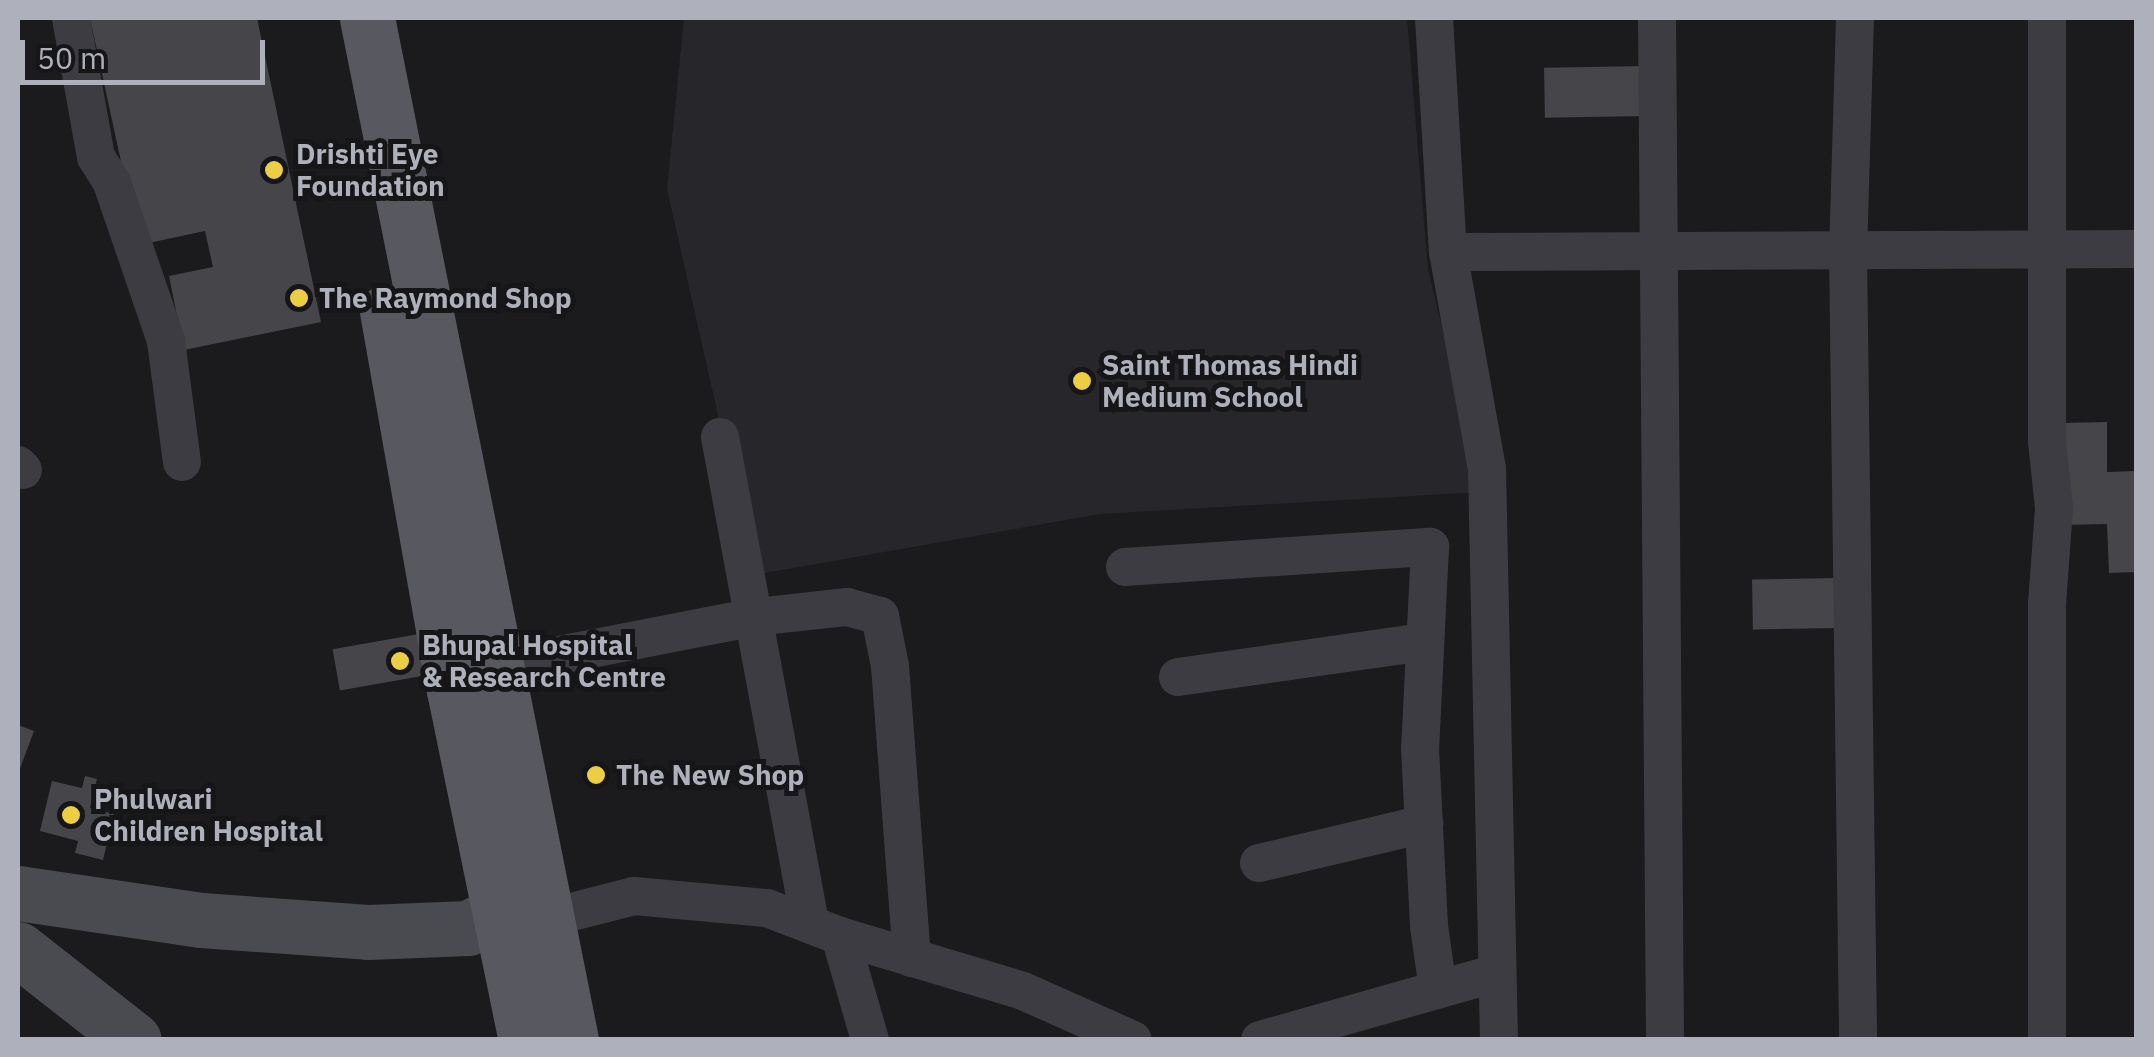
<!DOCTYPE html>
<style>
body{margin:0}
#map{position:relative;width:2154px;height:1057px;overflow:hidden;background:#1b1a1d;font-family:"IBM Plex Sans",sans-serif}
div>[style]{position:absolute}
.built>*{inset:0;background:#27262a}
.building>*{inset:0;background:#45454a;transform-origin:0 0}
.street>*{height:38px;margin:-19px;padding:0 19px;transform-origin:19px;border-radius:19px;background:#3c3c42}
.secondary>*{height:55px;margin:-27.5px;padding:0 27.5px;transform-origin:27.5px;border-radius:27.5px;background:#4a4a51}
.primary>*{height:55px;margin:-27.5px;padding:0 27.5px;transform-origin:27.5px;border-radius:27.5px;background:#585860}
.dots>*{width:28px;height:28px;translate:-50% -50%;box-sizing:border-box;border:5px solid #161518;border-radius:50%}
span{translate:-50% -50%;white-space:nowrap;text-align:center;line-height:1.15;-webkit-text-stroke:10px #161518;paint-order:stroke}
.poi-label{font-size:28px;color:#aeb0bb;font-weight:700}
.left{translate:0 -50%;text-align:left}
.frame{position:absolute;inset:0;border:20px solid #aeb0bb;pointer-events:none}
.scale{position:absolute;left:20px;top:40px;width:245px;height:45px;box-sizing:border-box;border:5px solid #aeb0bb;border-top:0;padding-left:12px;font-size:30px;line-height:35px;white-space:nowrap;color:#aeb0bb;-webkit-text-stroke:8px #161518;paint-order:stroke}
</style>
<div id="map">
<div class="built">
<div style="clip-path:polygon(684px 18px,1407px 18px,1428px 269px,1481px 492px,1100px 514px,754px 575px,667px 189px)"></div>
</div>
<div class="building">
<div style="clip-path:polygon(90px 18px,257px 18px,321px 322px,184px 350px,169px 276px,213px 267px,205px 231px,139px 245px)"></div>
<div style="left:1645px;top:66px;width:50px;height:101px;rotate:89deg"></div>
<div style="clip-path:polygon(2107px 422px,2107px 472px,2136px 471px,2136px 572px,2109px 573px,2107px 524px,2062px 525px,2061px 423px)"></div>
<div style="left:1837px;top:578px;width:50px;height:85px;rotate:89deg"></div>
<div style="left:436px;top:631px;width:42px;height:105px;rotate:80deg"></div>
<div style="clip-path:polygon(18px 725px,34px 731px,18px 774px)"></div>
<div style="clip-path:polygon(85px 776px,97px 779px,90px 808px,114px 814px,103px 860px,75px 853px,78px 841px,40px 831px,52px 781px,82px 788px)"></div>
</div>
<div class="street">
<div style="left:71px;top:18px;width:141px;rotate:79.8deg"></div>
<div style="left:96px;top:157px;width:31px;rotate:58deg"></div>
<div style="left:112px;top:183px;width:167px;rotate:71.1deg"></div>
<div style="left:166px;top:341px;width:122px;rotate:82.5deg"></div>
<div style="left:1434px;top:18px;width:234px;rotate:86.6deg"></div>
<div style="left:1448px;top:252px;width:219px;rotate:79.8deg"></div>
<div style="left:1487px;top:468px;width:572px;rotate:88.8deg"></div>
<div style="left:1657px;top:18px;width:1022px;rotate:89.55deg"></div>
<div style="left:1855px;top:18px;width:232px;rotate:91.7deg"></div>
<div style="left:1848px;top:250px;width:790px;rotate:89.27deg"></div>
<div style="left:1448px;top:252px;width:688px;rotate:-0.25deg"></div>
<div style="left:720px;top:437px;width:495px;rotate:79.5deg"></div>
<div style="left:18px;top:465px;width:7px;rotate:45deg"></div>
<div style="left:1125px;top:567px;width:306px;rotate:-3.8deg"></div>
<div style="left:1430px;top:547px;width:201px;rotate:92.8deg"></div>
<div style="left:1420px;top:748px;width:178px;rotate:87.1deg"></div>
<div style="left:1429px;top:926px;width:64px;rotate:81.9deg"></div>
<div style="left:497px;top:675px;width:45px;rotate:-20.9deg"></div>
<div style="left:539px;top:659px;width:220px;rotate:-11deg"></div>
<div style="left:755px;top:617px;width:93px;rotate:-6.2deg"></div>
<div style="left:847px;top:607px;width:34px;rotate:15deg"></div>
<div style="left:880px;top:616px;width:51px;rotate:78.7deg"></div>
<div style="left:890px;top:666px;width:293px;rotate:85.7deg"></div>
<div style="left:1178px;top:677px;width:249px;rotate:-8.1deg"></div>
<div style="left:1259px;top:863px;width:170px;rotate:-13.3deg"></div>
<div style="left:544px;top:919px;width:93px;rotate:-14.3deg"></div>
<div style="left:634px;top:896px;width:134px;rotate:5.2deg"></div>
<div style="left:767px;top:908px;width:78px;rotate:21deg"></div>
<div style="left:840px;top:936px;width:191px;rotate:16.7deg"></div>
<div style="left:1023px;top:991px;width:120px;rotate:24deg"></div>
<div style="left:840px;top:936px;width:108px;rotate:73.9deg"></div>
<div style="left:1260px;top:1040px;width:246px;rotate:-15.8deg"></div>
<div style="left:2047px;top:1040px;width:436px;rotate:-90deg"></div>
<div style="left:2047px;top:604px;width:96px;rotate:-85.8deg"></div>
<div style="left:2054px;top:508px;width:67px;rotate:-96deg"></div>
<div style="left:2047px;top:441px;width:423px;rotate:-90deg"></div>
</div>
<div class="secondary">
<div style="left:18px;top:893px;width:185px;rotate:8.4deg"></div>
<div style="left:201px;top:920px;width:167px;rotate:4.1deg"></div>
<div style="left:368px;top:932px;width:100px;rotate:-2.3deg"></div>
<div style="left:468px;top:928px;width:38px;rotate:-27deg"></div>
<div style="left:18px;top:949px;width:147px;rotate:38.1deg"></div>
</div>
<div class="primary">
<div style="left:367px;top:18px;width:1042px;rotate:78.71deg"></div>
<div style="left:387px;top:311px;width:385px;rotate:80deg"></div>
<div style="left:454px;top:690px;width:357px;rotate:78.4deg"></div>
</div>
<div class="dots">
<div style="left:274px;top:170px;background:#ecce43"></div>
<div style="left:299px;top:298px;background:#ecce43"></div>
<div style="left:1082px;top:381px;background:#ecce43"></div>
<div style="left:400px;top:661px;background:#ecce43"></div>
<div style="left:596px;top:775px;background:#ecce43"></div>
<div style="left:71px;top:815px;background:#ecce43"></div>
</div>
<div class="poi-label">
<span class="left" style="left:296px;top:170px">Drishti Eye<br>Foundation</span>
<span class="left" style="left:319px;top:298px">The Raymond Shop</span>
<span class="left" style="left:1102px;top:381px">Saint Thomas Hindi<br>Medium School</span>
<span class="left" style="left:422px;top:661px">Bhupal Hospital<br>&amp; Research Centre</span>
<span class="left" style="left:616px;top:775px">The New Shop</span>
<span class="left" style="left:94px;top:815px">Phulwari<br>Children Hospital</span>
</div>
<div class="frame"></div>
<div class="scale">50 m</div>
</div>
